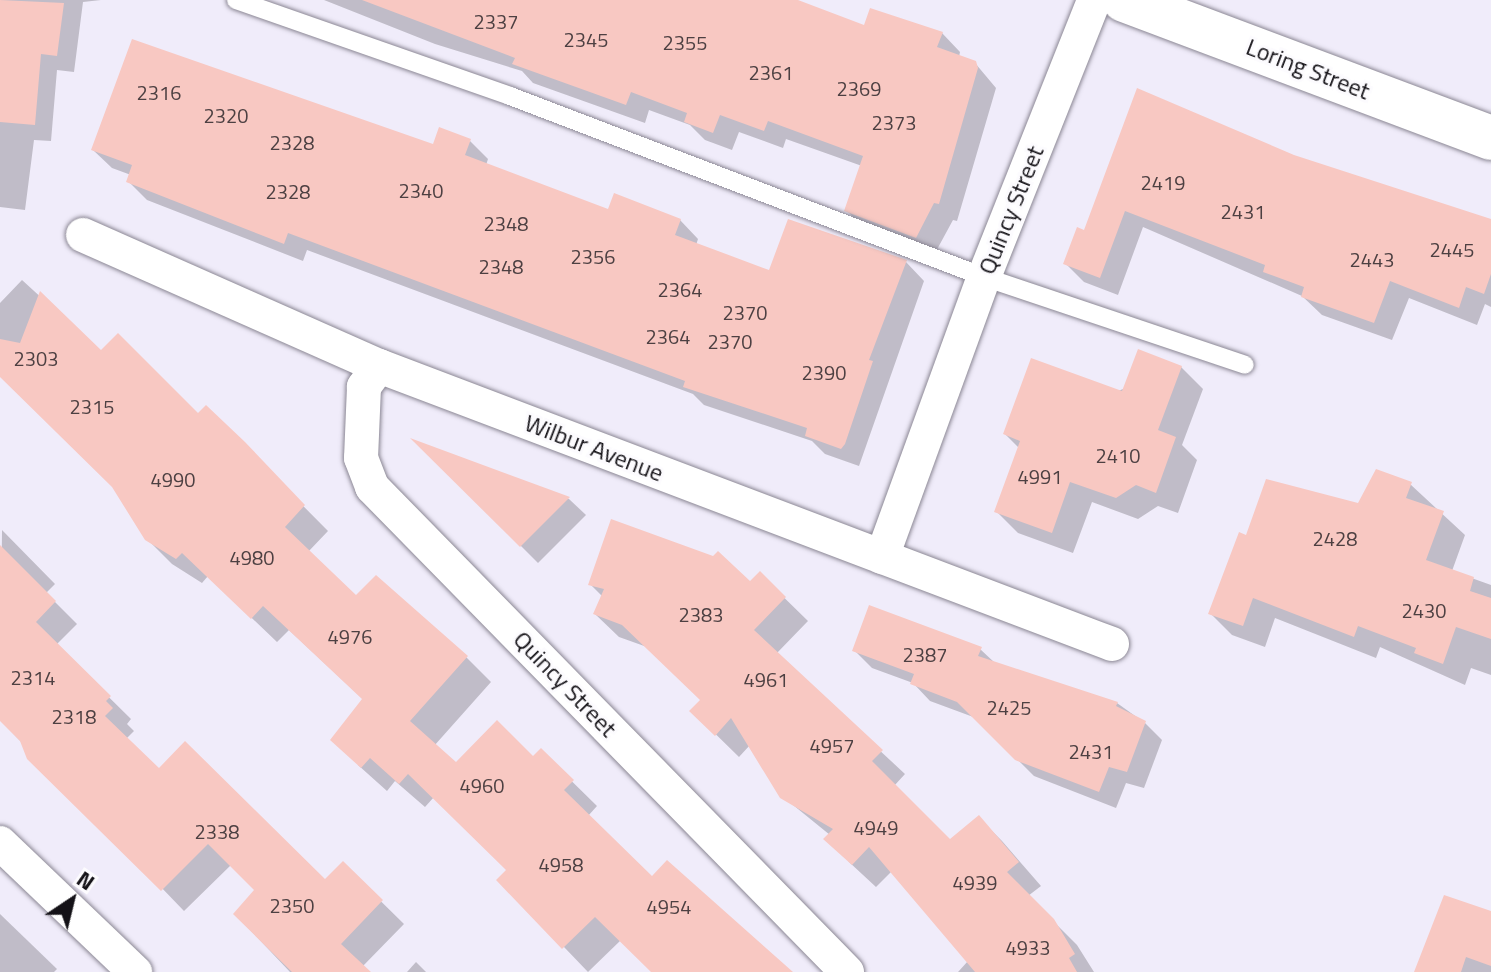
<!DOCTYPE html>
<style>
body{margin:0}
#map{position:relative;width:1491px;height:972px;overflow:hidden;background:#f0ecfa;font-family:"Titillium Web",sans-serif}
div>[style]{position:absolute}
.shadow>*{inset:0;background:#0003}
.building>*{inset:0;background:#f8c8c2}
.roads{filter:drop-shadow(0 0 2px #8b8794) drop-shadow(0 0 2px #8b8794)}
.service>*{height:18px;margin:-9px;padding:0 9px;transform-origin:9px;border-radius:9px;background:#fff}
.minor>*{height:34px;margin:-17px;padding:0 17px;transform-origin:17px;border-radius:17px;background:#fff}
.tertiary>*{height:44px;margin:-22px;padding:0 22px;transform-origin:22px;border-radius:22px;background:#fff}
span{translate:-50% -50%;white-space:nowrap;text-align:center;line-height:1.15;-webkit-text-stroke:6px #fcfbfe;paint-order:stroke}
.number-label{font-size:20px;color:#4d4042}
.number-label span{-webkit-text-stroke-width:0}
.street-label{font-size:24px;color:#141217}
.north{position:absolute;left:32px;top:860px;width:80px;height:80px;-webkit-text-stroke:6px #fcfbfe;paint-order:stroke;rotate:35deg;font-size:22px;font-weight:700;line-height:32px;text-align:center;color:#141217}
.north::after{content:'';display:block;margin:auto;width:28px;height:36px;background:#141217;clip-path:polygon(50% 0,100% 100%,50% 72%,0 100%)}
</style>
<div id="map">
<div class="shadow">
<div style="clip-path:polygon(0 0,101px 0,83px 2px,74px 72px,57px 70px,51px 141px,34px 140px,25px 210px,0 207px)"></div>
<div style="clip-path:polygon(324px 0,791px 0,865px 27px,942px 33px,960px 52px,959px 57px,975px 63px,996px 88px,957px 221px,953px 220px,934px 255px,865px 229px,846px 210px,862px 166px,786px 139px,783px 148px,739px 132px,732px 150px,705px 140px,690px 125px,649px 110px,645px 123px,533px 83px,522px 71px,435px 44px)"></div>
<div style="clip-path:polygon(1138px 91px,1293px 157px,1491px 222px,1491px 307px,1485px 304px,1477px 325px,1409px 298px,1392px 340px,1322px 315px,1302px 296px,1143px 227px,1118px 295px,1084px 282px,1065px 263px,1085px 232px)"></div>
<div style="clip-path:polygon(470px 141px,488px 159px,486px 165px,609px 211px,680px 220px,698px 239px,696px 245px,770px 272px,906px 262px,924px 281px,859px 466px,825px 454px,812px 441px,704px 405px,693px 394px,307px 250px,303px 261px,147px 200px,129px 182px,131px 175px,112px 168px,93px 150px,434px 146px)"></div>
<div style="clip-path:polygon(22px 280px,102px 353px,198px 416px,206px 408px,328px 531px,308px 552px,356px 597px,466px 657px,491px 682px,434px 746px,456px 765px,533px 759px,541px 751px,597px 806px,588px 816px,652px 879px,790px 972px,654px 972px,621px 940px,588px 972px,564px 947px,509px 871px,434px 797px,425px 807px,395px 781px,387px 791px,358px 765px,364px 700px,289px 630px,277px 642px,208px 576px,202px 583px,172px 564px,146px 538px,114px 487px,0 375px,0 303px)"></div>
<div style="clip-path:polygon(1181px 367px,1203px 389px,1182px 445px,1197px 460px,1178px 513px,1158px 506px,1138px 519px,1092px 502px,1073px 553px,1018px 533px,996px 511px,1019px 448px,1005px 434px)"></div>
<div style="clip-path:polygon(418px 443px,569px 499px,586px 515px,538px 563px)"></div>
<div style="clip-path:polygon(1410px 484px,1465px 535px,1452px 571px,1491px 585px,1491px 675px,1471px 668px,1465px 685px,1380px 647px,1376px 658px,1275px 618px,1265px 647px,1232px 635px,1210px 613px,1247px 537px,1359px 505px)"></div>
<div style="clip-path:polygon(2px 530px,55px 584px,46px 593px,77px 624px,56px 645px,131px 719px,127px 724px,134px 731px,126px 739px,159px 771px,325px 882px,343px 864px,404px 924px,362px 967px,368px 972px,290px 972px,235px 914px,257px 890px,231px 865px,184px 911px,0 720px)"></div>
<div style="clip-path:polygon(760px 574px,808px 621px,776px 654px,905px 774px,894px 786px,950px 842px,979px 818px,1002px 841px,1041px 886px,1028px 896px,1077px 945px,1094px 972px,958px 972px,968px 961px,892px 871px,876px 887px,849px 862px,830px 835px,782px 796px,750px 745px,739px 757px,692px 711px,703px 700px,647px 647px,619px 637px,595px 614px,603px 597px,590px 584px,750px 584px)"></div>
<div style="clip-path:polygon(980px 649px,995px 663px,1117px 703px,1145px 723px,1162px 740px,1144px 788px,1126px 783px,1116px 808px,1034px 776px,976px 718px,930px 701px,913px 683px,872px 668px,855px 651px)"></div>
<div style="clip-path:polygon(0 914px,57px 969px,54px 972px,0 972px)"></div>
<div style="clip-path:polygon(1491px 916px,1491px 972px,1416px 972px)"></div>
<div style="clip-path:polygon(416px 962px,426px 972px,407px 972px)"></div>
</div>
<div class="building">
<div style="clip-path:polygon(0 0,64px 3px,57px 56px,41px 54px,35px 125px,0 122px)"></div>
<div style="clip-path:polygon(362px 0,798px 0,864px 25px,870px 8px,943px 32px,937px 47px,976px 61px,978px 68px,939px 204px,934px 203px,916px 238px,844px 211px,863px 156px,768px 121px,764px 131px,720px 115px,713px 133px,684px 122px,687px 113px,631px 92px,626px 105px,512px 64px,515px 58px)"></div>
<div style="clip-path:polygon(132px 39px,433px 144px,439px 127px,471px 139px,465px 155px,608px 209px,614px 193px,681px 219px,675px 235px,769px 270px,788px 219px,907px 260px,869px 360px,873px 361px,845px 444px,841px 449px,805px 436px,807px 428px,683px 387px,685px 381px,288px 233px,284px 244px,126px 182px,132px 165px,91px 150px)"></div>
<div style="clip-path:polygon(1137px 88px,1294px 155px,1491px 219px,1491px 274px,1484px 294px,1466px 287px,1459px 308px,1390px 281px,1374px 323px,1301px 297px,1304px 287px,1263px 272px,1265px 265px,1125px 211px,1100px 278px,1063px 264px,1077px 227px,1084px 230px)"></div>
<div style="clip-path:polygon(40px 291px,101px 350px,118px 333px,198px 413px,206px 405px,245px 442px,305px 505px,285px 527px,356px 595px,376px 575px,468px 656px,410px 721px,456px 762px,497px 720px,533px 756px,541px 748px,574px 780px,564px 790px,652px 876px,667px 860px,793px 972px,651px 972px,595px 917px,562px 949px,496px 880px,506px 870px,408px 774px,399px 784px,370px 758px,361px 768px,330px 740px,362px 699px,263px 606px,251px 619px,182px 553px,176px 559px,145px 540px,112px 487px,0 377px,0 339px,20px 343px)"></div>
<div style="clip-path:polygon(1138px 349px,1182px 366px,1158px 430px,1176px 437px,1156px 493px,1136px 485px,1116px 498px,1070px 482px,1052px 533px,994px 512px,1020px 441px,1003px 434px,1031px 358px,1122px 391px)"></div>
<div style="clip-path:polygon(410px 438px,570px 497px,520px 547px)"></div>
<div style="clip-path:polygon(1376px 469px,1412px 482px,1406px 498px,1444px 511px,1426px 560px,1474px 577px,1470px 591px,1491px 598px,1491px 639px,1456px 627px,1443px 664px,1414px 653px,1416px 648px,1358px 626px,1354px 637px,1253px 598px,1243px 626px,1208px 614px,1239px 532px,1246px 535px,1266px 479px,1358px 503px)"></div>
<div style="clip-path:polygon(611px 519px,713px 556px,718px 551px,750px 581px,760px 571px,786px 597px,754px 630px,883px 750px,872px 761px,950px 839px,979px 815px,1019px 862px,1007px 872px,1054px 919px,1075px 954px,1069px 958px,1077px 972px,975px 972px,869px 847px,852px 865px,823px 839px,833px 829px,780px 798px,731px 718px,715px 736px,689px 711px,700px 700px,622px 625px,593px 614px,604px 589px,588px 585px)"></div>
<div style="clip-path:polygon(0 545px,56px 601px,36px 622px,111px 696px,106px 701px,113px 708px,105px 716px,159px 768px,185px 741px,325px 879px,343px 861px,383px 900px,341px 944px,371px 972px,292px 972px,233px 914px,254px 890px,208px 844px,161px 891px,27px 759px,20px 741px,0 721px)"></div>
<div style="clip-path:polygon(869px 605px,982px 647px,978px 656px,1118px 702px,1116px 706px,1146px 721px,1127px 772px,1109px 767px,1099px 792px,1015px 760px,957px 702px,910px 684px,914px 674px,852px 651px)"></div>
<div style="clip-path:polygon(1444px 895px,1491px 911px,1491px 966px,1466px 957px,1461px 972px,1414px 972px)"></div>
</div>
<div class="roads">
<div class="service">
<div style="left:236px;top:0;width:290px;rotate:19.3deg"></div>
<div style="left:510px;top:96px;width:507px;rotate:20.9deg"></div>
<div style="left:984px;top:277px;width:275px;rotate:18.6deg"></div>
</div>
<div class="minor">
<div style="left:83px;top:235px;width:324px;rotate:23.9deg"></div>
<div style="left:379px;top:366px;width:784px;rotate:20.77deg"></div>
<div style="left:379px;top:366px;width:26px;rotate:126deg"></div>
<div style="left:364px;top:387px;width:71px;rotate:92.4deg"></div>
<div style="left:361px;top:458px;width:31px;rotate:69deg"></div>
<div style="left:372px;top:487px;width:679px;rotate:45.6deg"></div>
<div style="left:882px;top:557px;width:298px;rotate:-70deg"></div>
<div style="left:984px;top:277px;width:298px;rotate:-68.3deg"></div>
<div style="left:0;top:843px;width:187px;rotate:43.7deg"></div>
</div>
<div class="tertiary">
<div style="left:1124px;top:0;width:392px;rotate:20.6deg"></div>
</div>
</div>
<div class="number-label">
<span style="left:496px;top:21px">2337</span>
<span style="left:586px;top:39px">2345</span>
<span style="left:685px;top:42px">2355</span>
<span style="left:771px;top:72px">2361</span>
<span style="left:859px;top:88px">2369</span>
<span style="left:159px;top:92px">2316</span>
<span style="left:226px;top:115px">2320</span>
<span style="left:894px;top:122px">2373</span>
<span style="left:292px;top:142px">2328</span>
<span style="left:1163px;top:182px">2419</span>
<span style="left:421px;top:190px">2340</span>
<span style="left:288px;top:191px">2328</span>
<span style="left:1243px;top:211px">2431</span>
<span style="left:506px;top:223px">2348</span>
<span style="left:1452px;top:249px">2445</span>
<span style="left:593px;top:256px">2356</span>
<span style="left:1372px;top:259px">2443</span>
<span style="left:501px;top:266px">2348</span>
<span style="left:680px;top:289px">2364</span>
<span style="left:745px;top:312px">2370</span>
<span style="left:668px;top:336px">2364</span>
<span style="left:730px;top:341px">2370</span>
<span style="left:36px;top:358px">2303</span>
<span style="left:824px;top:372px">2390</span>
<span style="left:92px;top:406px">2315</span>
<span style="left:1118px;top:455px">2410</span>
<span style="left:1040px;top:476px">4991</span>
<span style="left:173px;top:479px">4990</span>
<span style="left:1335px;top:538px">2428</span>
<span style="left:252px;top:557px">4980</span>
<span style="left:1424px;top:610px">2430</span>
<span style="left:701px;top:614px">2383</span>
<span style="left:350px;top:636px">4976</span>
<span style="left:925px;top:654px">2387</span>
<span style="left:33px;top:677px">2314</span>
<span style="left:766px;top:679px">4961</span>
<span style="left:1009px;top:707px">2425</span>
<span style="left:74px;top:716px">2318</span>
<span style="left:832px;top:745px">4957</span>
<span style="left:1091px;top:751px">2431</span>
<span style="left:482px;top:785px">4960</span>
<span style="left:876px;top:827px">4949</span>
<span style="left:217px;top:831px">2338</span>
<span style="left:561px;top:864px">4958</span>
<span style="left:975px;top:882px">4939</span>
<span style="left:292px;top:905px">2350</span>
<span style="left:669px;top:906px">4954</span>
<span style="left:1028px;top:947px">4933</span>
</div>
<div class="street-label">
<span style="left:1308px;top:69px;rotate:21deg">Loring Street</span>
<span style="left:1011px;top:210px;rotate:-68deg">Quincy Street</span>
<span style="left:594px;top:448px;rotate:21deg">Wilbur Avenue</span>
<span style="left:565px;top:684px;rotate:46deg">Quincy Street</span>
</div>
<div class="north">N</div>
</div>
